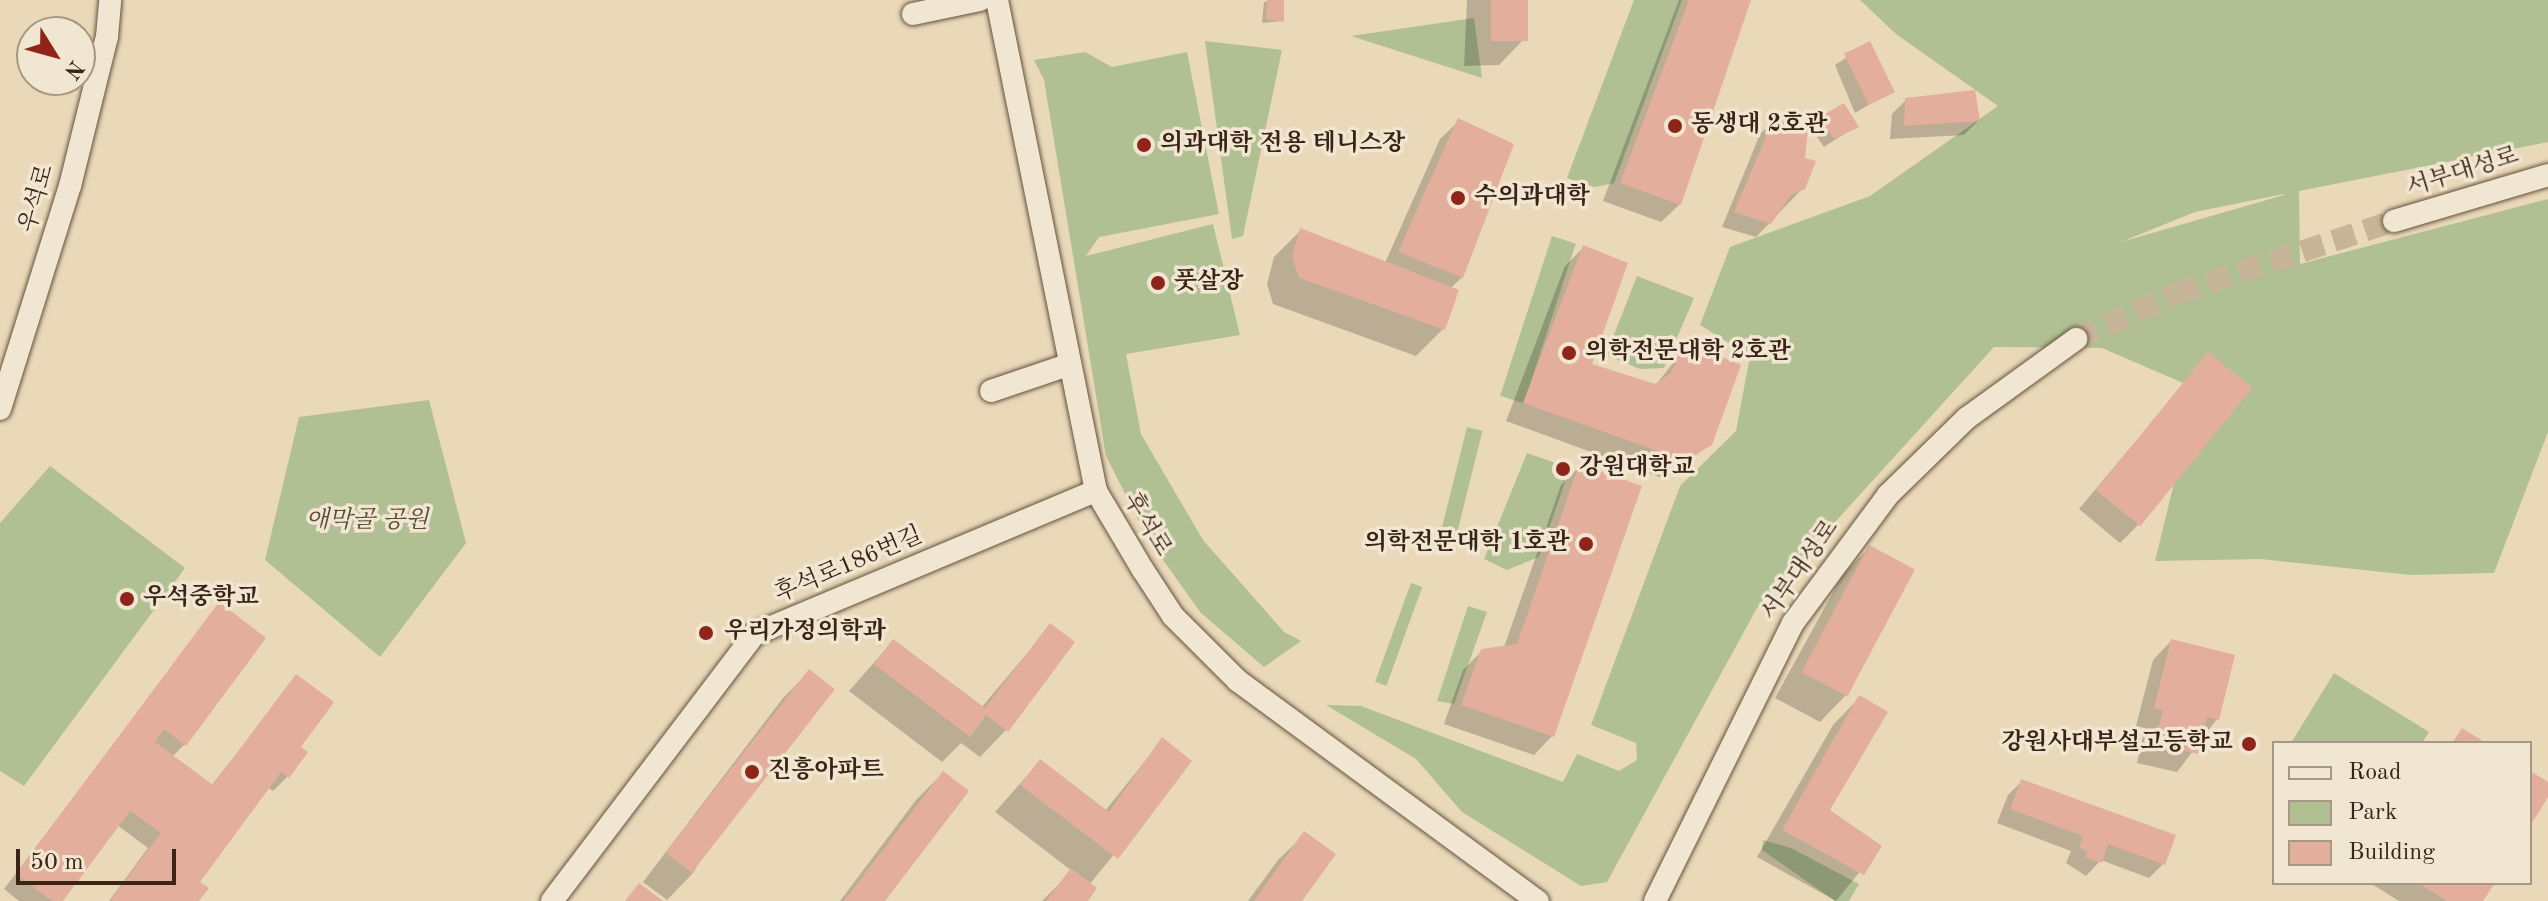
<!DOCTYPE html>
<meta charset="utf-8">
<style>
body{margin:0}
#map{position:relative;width:2548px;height:901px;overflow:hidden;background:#e9d9b8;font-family:"Old Standard TT","Noto Serif KR",serif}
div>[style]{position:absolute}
.green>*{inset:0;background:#b1c093;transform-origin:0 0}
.shadow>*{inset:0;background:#0003}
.building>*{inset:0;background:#e3ae9b;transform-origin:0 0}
.minor-tunnel>*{height:22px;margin-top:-11px;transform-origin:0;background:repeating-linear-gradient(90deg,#c6b598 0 22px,transparent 0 33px)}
.roads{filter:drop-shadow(0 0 2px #65513e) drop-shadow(0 0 2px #65513e)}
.minor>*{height:22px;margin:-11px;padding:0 11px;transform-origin:11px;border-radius:11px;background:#f1e6d1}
.dots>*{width:22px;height:22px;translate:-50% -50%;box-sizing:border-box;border:4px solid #f1e6d1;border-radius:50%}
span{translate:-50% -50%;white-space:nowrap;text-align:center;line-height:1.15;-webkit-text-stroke:7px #f1e6d1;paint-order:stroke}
.poi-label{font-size:24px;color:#392416;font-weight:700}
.left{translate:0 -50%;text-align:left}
.right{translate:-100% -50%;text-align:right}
.street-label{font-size:24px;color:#392416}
.park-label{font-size:24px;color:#574b35;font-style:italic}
.legend{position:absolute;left:2272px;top:741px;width:260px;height:144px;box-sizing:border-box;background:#f1e6d1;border:2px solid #a79886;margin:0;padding:10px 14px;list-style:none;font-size:24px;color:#392416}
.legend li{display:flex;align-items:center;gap:16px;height:40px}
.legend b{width:40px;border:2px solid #a79886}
.north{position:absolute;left:16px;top:16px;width:80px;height:80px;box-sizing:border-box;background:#f1e6d1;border:2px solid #a79886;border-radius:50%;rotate:127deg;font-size:22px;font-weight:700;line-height:32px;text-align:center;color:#392416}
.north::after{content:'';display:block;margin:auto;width:28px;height:36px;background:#8f2418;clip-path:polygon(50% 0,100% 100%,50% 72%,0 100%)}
.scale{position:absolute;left:16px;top:849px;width:160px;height:36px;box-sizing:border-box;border:4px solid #392416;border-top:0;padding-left:10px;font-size:24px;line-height:28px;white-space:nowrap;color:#392416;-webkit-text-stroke:6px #f1e6d1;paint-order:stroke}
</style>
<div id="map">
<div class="green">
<div style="clip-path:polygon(1634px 0,1682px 0,1614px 183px,1594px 187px,1567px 178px)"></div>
<div style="clip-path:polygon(evenodd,1860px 0,2548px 0,2548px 142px,2299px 191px,2300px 264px,2548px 199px,2548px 432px,2494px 573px,2411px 575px,2261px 559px,2155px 561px,2197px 389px,2102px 348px,1994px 347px,1757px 608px,1607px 882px,1581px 886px,1462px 812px,1416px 759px,1326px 705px,1361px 706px,1563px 782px,1577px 754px,1619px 771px,1637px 760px,1636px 743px,1591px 725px,1680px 486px,1736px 431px,1750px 356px,1700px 325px,1730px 247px,1870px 196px,1998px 106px,1896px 34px,1860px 0,2284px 194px,2284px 195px,2121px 242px,2195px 212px,2284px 194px)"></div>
<div style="clip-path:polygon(1474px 18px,1482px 78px,1351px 36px)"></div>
<div style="clip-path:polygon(1205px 41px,1282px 50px,1243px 236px,1232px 239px)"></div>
<div style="clip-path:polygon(1085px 52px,1112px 67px,1187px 52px,1219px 214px,1099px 237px,1086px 256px,1213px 224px,1240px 335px,1126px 354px,1141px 434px,1203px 540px,1284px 632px,1301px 641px,1264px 667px,1201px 613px,1148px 539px,1106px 456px,1044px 80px,1034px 60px)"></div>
<div style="left:1552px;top:236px;width:25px;height:168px;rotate:18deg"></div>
<div style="clip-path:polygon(1637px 276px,1694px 298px,1664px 368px,1640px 369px,1606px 355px)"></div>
<div style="clip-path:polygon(429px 400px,466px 543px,380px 657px,265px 560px,299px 417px)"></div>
<div style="left:1467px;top:427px;width:16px;height:115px;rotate:14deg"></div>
<div style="clip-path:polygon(1527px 453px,1570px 468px,1539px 557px,1507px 570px,1484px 559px)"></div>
<div style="clip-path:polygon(50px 466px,185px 568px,24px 786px,0 771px,0 523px)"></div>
<div style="left:1411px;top:583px;width:12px;height:105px;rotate:20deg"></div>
<div style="clip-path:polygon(1468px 606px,1487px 612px,1454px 704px,1437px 701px)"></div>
<div style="clip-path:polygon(2334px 673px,2429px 732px,2422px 743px,2291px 743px)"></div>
<div style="clip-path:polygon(1763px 840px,1791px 848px,1859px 884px,1849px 901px,1835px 901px,1762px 850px)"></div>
</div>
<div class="shadow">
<div style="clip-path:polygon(1282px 0,1282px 21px,1262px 23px,1264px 2px)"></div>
<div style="clip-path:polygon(1467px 0,1526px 0,1525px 38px,1499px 65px,1464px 66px)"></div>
<div style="clip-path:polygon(1679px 0,1749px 0,1680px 204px,1661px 222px,1603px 201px)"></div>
<div style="clip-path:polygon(1869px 43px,1892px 91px,1855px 113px,1835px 65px)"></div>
<div style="clip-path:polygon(1906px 100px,1978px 121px,1964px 135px,1890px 139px,1892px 114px)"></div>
<div style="clip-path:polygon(1820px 119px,1856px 126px,1824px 147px,1811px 128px)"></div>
<div style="clip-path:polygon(1774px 120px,1803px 188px,1756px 237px,1722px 227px,1760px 134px)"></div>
<div style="clip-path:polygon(1459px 121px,1462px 277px,1450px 289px,1443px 329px,1416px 356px,1273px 304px,1267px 284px,1274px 257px,1301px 230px,1385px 263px,1440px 139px)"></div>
<div style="clip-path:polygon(1583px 248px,1589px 366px,1655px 386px,1687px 345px,1710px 444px,1665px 479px,1506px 421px,1565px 266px)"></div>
<div style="clip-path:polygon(2208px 355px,2139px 524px,2120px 543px,2079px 509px)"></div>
<div style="clip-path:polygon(1580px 466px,1552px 736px,1534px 755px,1444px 724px,1463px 670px,1482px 651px,1504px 647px,1561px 485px)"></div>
<div style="clip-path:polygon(1869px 548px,1846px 695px,1820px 722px,1775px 698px,1843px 574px)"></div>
<div style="clip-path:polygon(219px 605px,185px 744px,172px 757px,211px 786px,297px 677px,298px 747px,287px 777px,273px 791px,268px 787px,197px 882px,196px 901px,109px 901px,148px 848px,117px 825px,61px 901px,19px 901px,4px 889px)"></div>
<div style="clip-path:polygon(1050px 626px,1006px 730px,980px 757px,961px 743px,942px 762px,849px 691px,893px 641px,981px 708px)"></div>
<div style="clip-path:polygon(2171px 641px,2217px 719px,2177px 772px,2137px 763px,2145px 728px,2136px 726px,2153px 660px)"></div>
<div style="clip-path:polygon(809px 672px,693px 873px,667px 900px,643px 882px,783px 698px)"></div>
<div style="clip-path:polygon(1859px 698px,1827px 811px,1880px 847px,1836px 901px,1757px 857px,1833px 725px)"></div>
<div style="clip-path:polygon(1162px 740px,1190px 761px,1089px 885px,1085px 901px,1042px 901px,1072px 871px,995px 812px,1040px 761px,1105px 811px)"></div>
<div style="clip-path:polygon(943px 773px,883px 901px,840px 901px,916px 800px)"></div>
<div style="clip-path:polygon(2022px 781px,2163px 864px,2149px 878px,2101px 860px,2086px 876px,2066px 863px,2071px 851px,1997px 823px,2008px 795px)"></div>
<div style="clip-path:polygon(1305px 834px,1299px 901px,1248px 901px,1278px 860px)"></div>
<div style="clip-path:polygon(2370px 883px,2492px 883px,2481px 901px,2399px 901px)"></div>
</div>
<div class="building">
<div style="clip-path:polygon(1267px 0,1284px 0,1284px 22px,1266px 19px)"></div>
<div style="left:1491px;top:0;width:37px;height:41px"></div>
<div style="clip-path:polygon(1689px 0,1751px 0,1681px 205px,1620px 183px)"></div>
<div style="left:1870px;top:41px;width:57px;height:29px;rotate:64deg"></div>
<div style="clip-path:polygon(1975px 90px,1980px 121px,1904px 126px,1905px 98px)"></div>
<div style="clip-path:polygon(1844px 103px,1859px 127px,1834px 139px,1818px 118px)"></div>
<div style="clip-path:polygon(1458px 118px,1514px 144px,1463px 278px,1398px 252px)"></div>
<div style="clip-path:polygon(1774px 118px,1808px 129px,1805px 158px,1816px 161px,1805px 189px,1791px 195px,1771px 224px,1734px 212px)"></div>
<div style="clip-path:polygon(1300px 228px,1459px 290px,1445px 330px,1299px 278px,1292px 257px)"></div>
<div style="clip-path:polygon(1583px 245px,1628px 263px,1592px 364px,1655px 384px,1671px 373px,1686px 342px,1741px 365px,1712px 445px,1685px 461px,1523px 403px)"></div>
<div style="left:2208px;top:352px;width:57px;height:178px;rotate:39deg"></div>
<div style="clip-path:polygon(1579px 464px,1642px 486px,1554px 737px,1461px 705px,1481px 649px,1517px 644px)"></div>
<div style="left:1869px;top:545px;width:52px;height:144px;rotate:28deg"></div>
<div style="clip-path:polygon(219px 602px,266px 638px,186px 746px,164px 729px,155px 742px,213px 785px,296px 674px,334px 702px,301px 747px,308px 752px,289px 778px,281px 772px,200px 882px,209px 888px,199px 901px,110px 901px,161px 833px,130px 811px,63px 901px,52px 901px,16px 874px)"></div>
<div style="clip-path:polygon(1050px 623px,1075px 642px,1008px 732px,986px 715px,970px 737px,874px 664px,893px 639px,985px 708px)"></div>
<div style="clip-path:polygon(2171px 639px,2235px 655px,2219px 720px,2207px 717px,2198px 754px,2154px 744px,2163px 710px,2154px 708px)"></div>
<div style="left:809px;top:669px;width:33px;height:233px;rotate:38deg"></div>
<div style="clip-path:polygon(1859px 695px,1888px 712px,1830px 810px,1882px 846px,1864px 875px,1782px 830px)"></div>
<div style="clip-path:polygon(2462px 728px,2486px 743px,2452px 743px)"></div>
<div style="clip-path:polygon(1162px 737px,1192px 761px,1118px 859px,1020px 785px,1040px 759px,1109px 812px)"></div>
<div style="clip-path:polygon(943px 771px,969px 791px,885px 901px,844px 901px)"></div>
<div style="clip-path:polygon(2530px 771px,2548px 782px,2548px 797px,2530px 826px)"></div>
<div style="clip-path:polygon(2021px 779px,2176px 835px,2165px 865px,2108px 844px,2102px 863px,2085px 857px,2087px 851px,2079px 848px,2083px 836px,2010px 809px)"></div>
<div style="clip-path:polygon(1304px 831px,1336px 854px,1302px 901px,1254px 901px)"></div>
<div style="clip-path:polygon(1071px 868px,1097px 888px,1088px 901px,1046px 901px)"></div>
<div style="clip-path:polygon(639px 883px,663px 901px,625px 901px)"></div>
<div style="clip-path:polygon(2418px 883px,2495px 883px,2483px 901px,2447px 901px)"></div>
</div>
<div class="minor-tunnel">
<div style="left:2076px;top:339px;width:111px;rotate:-24.5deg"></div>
<div style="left:2177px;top:293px;width:229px;rotate:-18.4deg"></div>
</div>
<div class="roads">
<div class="minor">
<div style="left:997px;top:0;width:501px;rotate:78.6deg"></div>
<div style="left:1096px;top:491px;width:92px;rotate:59.3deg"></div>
<div style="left:1143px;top:570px;width:55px;rotate:56.9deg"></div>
<div style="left:1173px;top:616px;width:92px;rotate:45deg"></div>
<div style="left:1238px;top:681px;width:372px;rotate:36.3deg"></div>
<div style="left:913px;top:14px;width:68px;rotate:-11.8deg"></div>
<div style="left:2394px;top:221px;width:161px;rotate:-16.6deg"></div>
<div style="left:991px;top:391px;width:81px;rotate:-18.7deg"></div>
<div style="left:0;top:409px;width:234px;rotate:-72.6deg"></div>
<div style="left:70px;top:186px;width:154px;rotate:-76.1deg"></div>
<div style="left:107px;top:37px;width:37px;rotate:-85deg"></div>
<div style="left:552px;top:901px;width:335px;rotate:-52.8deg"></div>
<div style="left:755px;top:634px;width:370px;rotate:-22.8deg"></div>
<div style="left:1655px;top:901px;width:310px;rotate:-63.6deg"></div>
<div style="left:1793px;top:623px;width:159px;rotate:-53.4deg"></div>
<div style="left:1888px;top:495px;width:110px;rotate:-44.3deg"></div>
<div style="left:1967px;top:418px;width:135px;rotate:-35.9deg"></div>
</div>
</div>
<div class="dots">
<div style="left:1675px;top:126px;background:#8f2418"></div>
<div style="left:1144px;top:145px;background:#8f2418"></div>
<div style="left:1458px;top:198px;background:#8f2418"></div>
<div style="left:1158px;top:283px;background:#8f2418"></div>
<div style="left:1569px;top:353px;background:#8f2418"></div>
<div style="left:1563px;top:469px;background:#8f2418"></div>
<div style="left:1586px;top:544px;background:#8f2418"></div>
<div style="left:127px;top:599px;background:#8f2418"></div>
<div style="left:706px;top:633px;background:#8f2418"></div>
<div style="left:2249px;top:744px;background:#8f2418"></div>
<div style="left:752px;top:772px;background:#8f2418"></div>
</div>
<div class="poi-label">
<span class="left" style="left:1691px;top:126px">동생대 2호관</span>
<span class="left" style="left:1160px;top:145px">의과대학 전용 테니스장</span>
<span class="left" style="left:1474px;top:198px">수의과대학</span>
<span class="left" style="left:1174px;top:283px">풋살장</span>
<span class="left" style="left:1585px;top:353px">의학전문대학 2호관</span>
<span class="left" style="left:1579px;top:469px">강원대학교</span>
<span class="right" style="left:1570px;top:544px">의학전문대학 1호관</span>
<span class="left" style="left:143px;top:599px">우석중학교</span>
<span class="left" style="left:724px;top:633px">우리가정의학과</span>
<span class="right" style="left:2233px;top:744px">강원사대부설고등학교</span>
<span class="left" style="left:768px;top:772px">진흥아파트</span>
</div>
<div class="street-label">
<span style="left:2463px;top:173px;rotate:-17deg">서부대성로</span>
<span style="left:38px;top:199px;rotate:-74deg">우석로</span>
<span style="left:1146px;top:525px;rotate:59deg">후석로</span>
<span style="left:849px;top:566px;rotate:-23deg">후석로186번길</span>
<span style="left:1801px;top:571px;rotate:-55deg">서부대성로</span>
</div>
<div class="park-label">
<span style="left:367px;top:522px">애막골 공원</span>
</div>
<ul class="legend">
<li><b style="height:10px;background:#f1e6d1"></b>Road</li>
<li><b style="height:22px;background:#b1c093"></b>Park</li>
<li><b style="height:22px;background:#e3ae9b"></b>Building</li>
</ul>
<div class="north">N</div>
<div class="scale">50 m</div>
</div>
